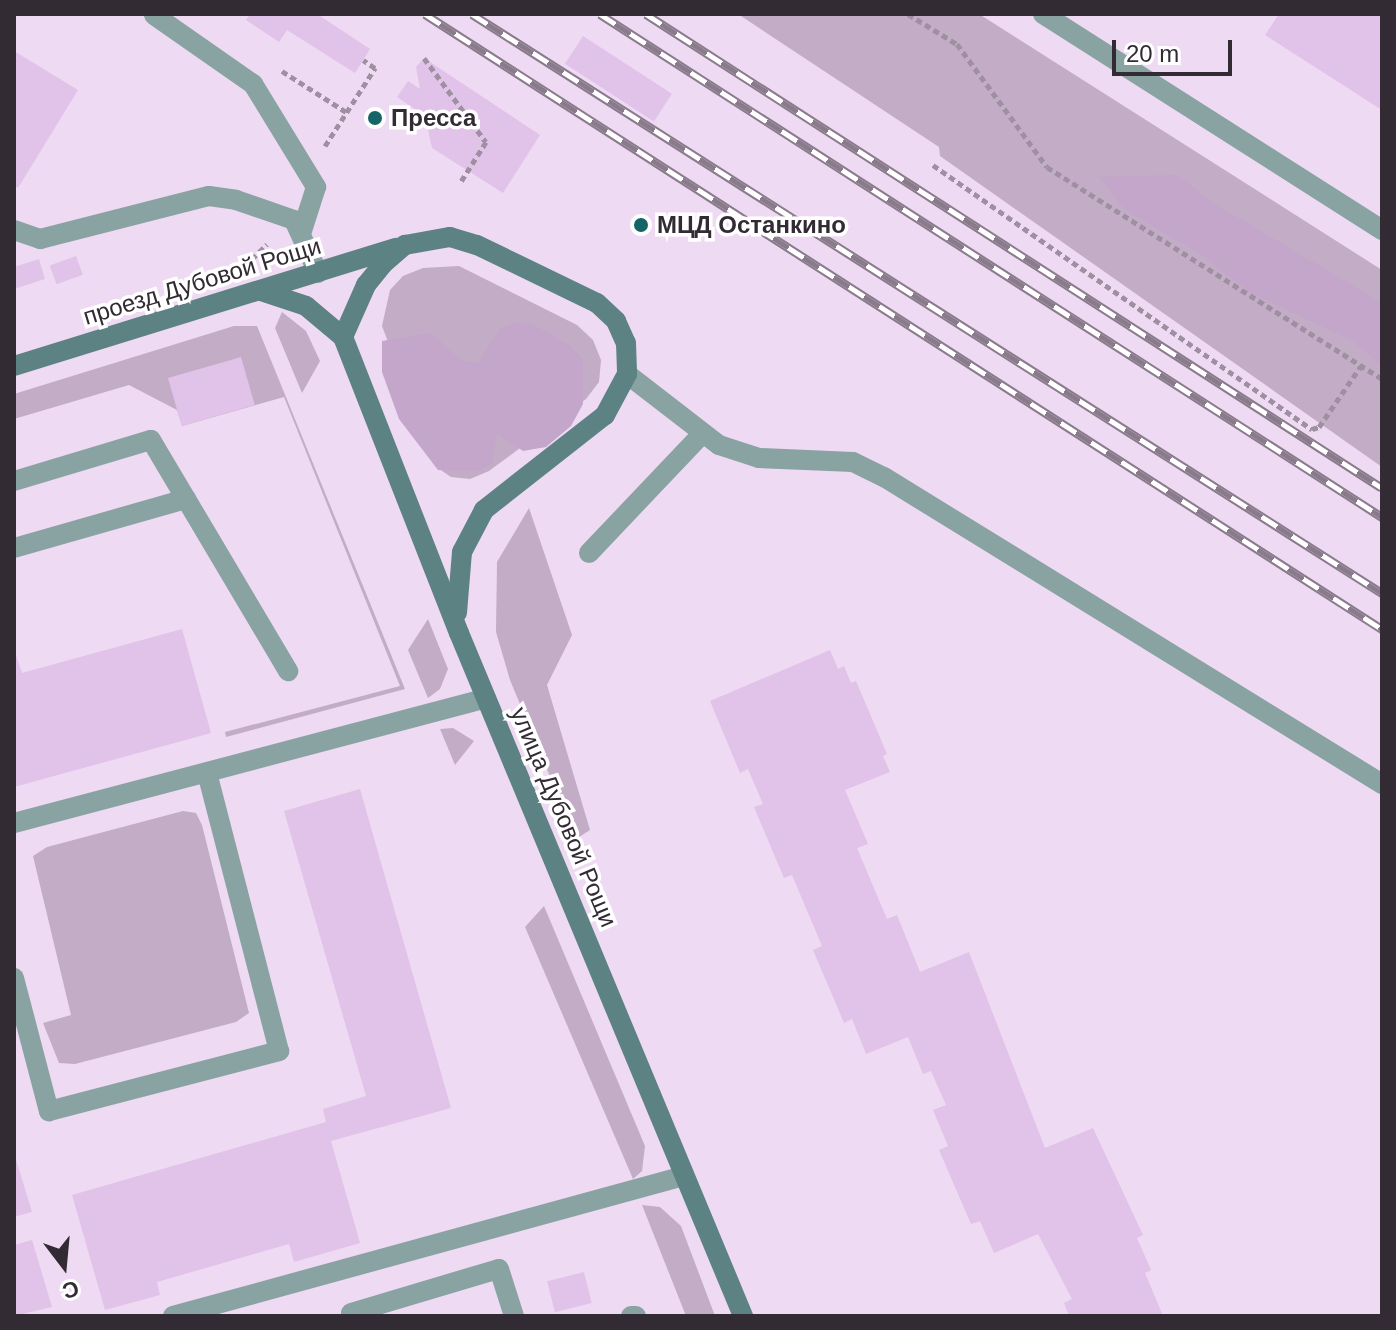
<!DOCTYPE html>
<meta charset="utf-8">
<style>
body{margin:0}
#map{position:relative;width:1396px;height:1330px;overflow:hidden;background:#efdaf3;font-family:Helvetica,sans-serif}
div>[style]{position:absolute}
.green>*{inset:0;background:#c2acc6}
.forest>*{inset:0;background:#c4a6ca}
.building>*{inset:0;background:#e1c2e8;transform-origin:0 0}
.path>*{height:5px;margin-top:-2.5px;transform-origin:0;background:repeating-linear-gradient(90deg,#9e8fa1 0 6px,transparent 0 10px)}
.lane>*{height:20px;margin:-10px;padding:0 10px;transform-origin:10px;border-radius:10px;background:#89a2a2}
.street>*{height:20px;margin:-10px;padding:0 10px;transform-origin:10px;border-radius:10px;background:#89a2a2}
.secondary>*{height:20px;margin:-10px;padding:0 10px;transform-origin:10px;border-radius:10px;background:#5d8283}
.rail>*{height:9px;margin-top:-4.5px;transform-origin:0;background:repeating-linear-gradient(90deg,#fff 0 18px,#897b8b 0 36px);box-sizing:border-box;border-block:2px solid #897b8b}
.dots>*{width:22px;height:22px;translate:-50% -50%;box-sizing:border-box;border:4px solid #fff;border-radius:50%}
span{translate:-50% -50%;white-space:nowrap;text-align:center;line-height:1.15;-webkit-text-stroke:7px #fff;paint-order:stroke}
.poi-label{font-size:24px;color:#332b34;font-weight:700}
.left{translate:0 -50%;text-align:left}
.street-label{font-size:24px;color:#332b34}
.frame{position:absolute;inset:0;border:16px solid #332b34;pointer-events:none}
.north{position:absolute;left:24px;top:1226px;width:80px;height:80px;-webkit-text-stroke:6px #fff;paint-order:stroke;rotate:164deg;font-size:22px;font-weight:700;line-height:32px;text-align:center;color:#332b34}
.north::after{content:'';display:block;margin:auto;width:28px;height:36px;background:#332b34;clip-path:polygon(50% 0,100% 100%,50% 72%,0 100%)}
.scale{position:absolute;left:1112px;top:40px;width:120px;height:36px;box-sizing:border-box;border:4px solid #332b34;border-top:0;padding-left:10px;font-size:24px;line-height:28px;white-space:nowrap;color:#332b34;-webkit-text-stroke:6px #fff;paint-order:stroke}
</style>
<div id="map">
<div class="green">
<div style="clip-path:polygon(738px 14px,979px 14px,1382px 270px,1382px 467px,940px 156px,939px 147px)"></div>
<div style="clip-path:polygon(459px 266px,577px 325px,593px 340px,601px 360px,599px 382px,586px 399px,489px 471px,470px 479px,451px 477px,435px 466px,382px 326px,390px 290px,403px 276px,423px 268px)"></div>
<div style="clip-path:polygon(282px 312px,306px 331px,320px 361px,302px 393px,275px 328px)"></div>
<div style="clip-path:polygon(234px 326px,257px 326px,405px 689px,226px 737px,225px 732px,400px 686px,284px 397px,182px 426px,177px 410px,129px 385px,14px 419px,14px 394px)"></div>
<div style="clip-path:polygon(529px 508px,572px 635px,547px 685px,590px 830px,576px 839px,510px 680px,496px 632px,497px 562px)"></div>
<div style="clip-path:polygon(428px 619px,448px 669px,440px 689px,428px 698px,408px 650px)"></div>
<div style="clip-path:polygon(453px 728px,474px 741px,455px 765px,440px 729px)"></div>
<div style="clip-path:polygon(183px 811px,196px 813px,202px 825px,249px 1013px,236px 1022px,75px 1064px,59px 1063px,43px 1023px,71px 1015px,33px 856px,47px 847px)"></div>
<div style="clip-path:polygon(544px 906px,645px 1146px,642px 1171px,633px 1179px,525px 927px)"></div>
<div style="clip-path:polygon(642px 1205px,660px 1207px,681px 1226px,715px 1316px,686px 1316px)"></div>
</div>
<div class="forest">
<div style="clip-path:polygon(1178px 175px,1212px 202px,1382px 303px,1382px 365px,1353px 341px,1251px 293px,1200px 254px,1125px 210px,1099px 177px)"></div>
<div style="clip-path:polygon(515px 323px,532px 324px,569px 345px,583px 360px,583px 404px,571px 426px,546px 447px,523px 451px,497px 433px,492px 464px,478px 471px,438px 470px,399px 419px,382px 372px,382px 341px,431px 333px,462px 361px,478px 363px,500px 329px)"></div>
</div>
<div class="building">
<div style="clip-path:polygon(250px 14px,317px 14px,370px 49px,355px 73px,287px 30px,279px 42px,246px 20px)"></div>
<div style="clip-path:polygon(1279px 14px,1382px 14px,1382px 110px,1265px 35px)"></div>
<div style="left:583px;top:36px;width:106px;height:33px;rotate:33deg"></div>
<div style="clip-path:polygon(14px 51px,78px 90px,18px 188px,14px 185px)"></div>
<div style="clip-path:polygon(424px 58px,540px 135px,503px 193px,432px 148px,425px 116px,397px 97px,408px 81px,420px 89px,416px 67px)"></div>
<div style="left:76px;top:256px;width:20px;height:28px;rotate:70deg"></div>
<div style="clip-path:polygon(39px 259px,45px 279px,14px 289px,14px 267px)"></div>
<div style="left:241px;top:357px;width:50px;height:76px;rotate:74deg"></div>
<div style="clip-path:polygon(182px 629px,211px 733px,14px 787px,14px 649px,22px 673px)"></div>
<div style="clip-path:polygon(830px 650px,838px 669px,844px 666px,851px 683px,856px 681px,887px 754px,883px 756px,890px 772px,845px 790px,868px 844px,857px 848px,887px 919px,897px 915px,920px 972px,969px 952px,1045px 1148px,1093px 1128px,1143px 1235px,1137px 1238px,1151px 1270px,1145px 1273px,1163px 1316px,1069px 1316px,1064px 1303px,1072px 1299px,1038px 1234px,994px 1253px,980px 1221px,971px 1224px,939px 1150px,948px 1146px,933px 1110px,946px 1105px,931px 1071px,923px 1074px,908px 1037px,866px 1054px,852px 1019px,844px 1023px,813px 950px,822px 946px,792px 875px,784px 878px,754px 807px,763px 804px,748px 769px,740px 773px,710px 701px)"></div>
<div style="clip-path:polygon(360px 789px,451px 1108px,331px 1141px,360px 1243px,294px 1262px,289px 1244px,157px 1282px,160px 1295px,105px 1310px,72px 1195px,326px 1122px,323px 1109px,366px 1096px,284px 811px)"></div>
<div style="clip-path:polygon(14px 1153px,32px 1212px,14px 1217px)"></div>
<div style="clip-path:polygon(32px 1240px,52px 1307px,14px 1316px,14px 1245px)"></div>
<div style="left:584px;top:1272px;width:32px;height:38px;rotate:76deg"></div>
</div>
<div class="path">
<div style="left:908px;top:14px;width:57px;rotate:31.5deg"></div>
<div style="left:957px;top:44px;width:152px;rotate:53.8deg"></div>
<div style="left:1047px;top:167px;width:396px;rotate:32.3deg"></div>
<div style="left:424px;top:58px;width:104px;rotate:53.6deg"></div>
<div style="left:486px;top:142px;width:49px;rotate:122.4deg"></div>
<div style="left:282px;top:71px;width:76px;rotate:32.6deg"></div>
<div style="left:325px;top:146px;width:93px;rotate:-57.3deg"></div>
<div style="left:375px;top:68px;width:14px;rotate:-146deg"></div>
<div style="left:933px;top:165px;width:462px;rotate:34.9deg"></div>
<div style="left:1312px;top:429px;width:7px;rotate:-16deg"></div>
<div style="left:1319px;top:427px;width:74px;rotate:-55.5deg"></div>
<div style="left:252px;top:259px;width:21px;rotate:-45deg"></div>
</div>
<div class="lane">
<div style="left:154px;top:15px;width:121px;rotate:34.9deg"></div>
<div style="left:253px;top:84px;width:121px;rotate:58.5deg"></div>
<div style="left:316px;top:187px;width:46px;rotate:107.7deg"></div>
<div style="left:14px;top:230px;width:28px;rotate:19deg"></div>
<div style="left:40px;top:239px;width:174px;rotate:-14.3deg"></div>
<div style="left:209px;top:196px;width:27px;rotate:8deg"></div>
<div style="left:236px;top:200px;width:61px;rotate:19deg"></div>
<div style="left:294px;top:220px;width:58px;rotate:65.6deg"></div>
<div style="left:627px;top:374px;width:116px;rotate:37.7deg"></div>
<div style="left:719px;top:445px;width:42px;rotate:18deg"></div>
<div style="left:759px;top:458px;width:94px;rotate:2.4deg"></div>
<div style="left:853px;top:462px;width:34px;rotate:26deg"></div>
<div style="left:884px;top:477px;width:585px;rotate:31.65deg"></div>
<div style="left:14px;top:481px;width:143px;rotate:-16.7deg"></div>
<div style="left:151px;top:440px;width:269px;rotate:59.3deg"></div>
<div style="left:14px;top:548px;width:179px;rotate:-15.9deg"></div>
<div style="left:589px;top:553px;width:164px;rotate:-46.5deg"></div>
<div style="left:14px;top:823px;width:488px;rotate:-14.8deg"></div>
<div style="left:14px;top:978px;width:138px;rotate:75.3deg"></div>
<div style="left:49px;top:1111px;width:238px;rotate:-14.6deg"></div>
<div style="left:279px;top:1051px;width:287px;rotate:-104.5deg"></div>
<div style="left:351px;top:1313px;width:154px;rotate:-16.6deg"></div>
<div style="left:499px;top:1269px;width:49px;rotate:72.3deg"></div>
<div style="left:173px;top:1316px;width:530px;rotate:-15.32deg"></div>
<div style="left:631px;top:1316px;width:5px"></div>
</div>
<div class="street">
<div style="left:1043px;top:14px;width:402px;rotate:32.5deg"></div>
</div>
<div class="secondary">
<div style="left:261px;top:291px;width:47px;rotate:18.4deg"></div>
<div style="left:306px;top:306px;width:48px;rotate:40deg"></div>
<div style="left:343px;top:337px;width:318px;rotate:68.6deg"></div>
<div style="left:459px;top:633px;width:740px;rotate:67.42deg"></div>
<div style="left:343px;top:337px;width:57px;rotate:-66.1deg"></div>
<div style="left:366px;top:285px;width:28px;rotate:-51deg"></div>
<div style="left:384px;top:263px;width:28px;rotate:-41deg"></div>
<div style="left:405px;top:245px;width:46px;rotate:-10.1deg"></div>
<div style="left:450px;top:237px;width:28px;rotate:17deg"></div>
<div style="left:477px;top:245px;width:133px;rotate:25.8deg"></div>
<div style="left:597px;top:303px;width:26px;rotate:43deg"></div>
<div style="left:616px;top:321px;width:24px;rotate:66deg"></div>
<div style="left:626px;top:343px;width:31px;rotate:88deg"></div>
<div style="left:627px;top:374px;width:47px;rotate:118.2deg"></div>
<div style="left:605px;top:415px;width:154px;rotate:141.9deg"></div>
<div style="left:484px;top:510px;width:47px;rotate:117.6deg"></div>
<div style="left:462px;top:552px;width:61px;rotate:94.7deg"></div>
<div style="left:14px;top:366px;width:400px;rotate:-17.2deg"></div>
</div>
<div class="rail">
<div style="left:425px;top:14px;width:1138px;rotate:32.73deg"></div>
<div style="left:472px;top:14px;width:1079px;rotate:32.47deg"></div>
<div style="left:600px;top:14px;width:930px;rotate:32.75deg"></div>
<div style="left:646px;top:14px;width:875px;rotate:32.78deg"></div>
</div>
<div class="dots">
<div style="left:375px;top:118px;background:#156467"></div>
<div style="left:641px;top:225px;background:#156467"></div>
</div>
<div class="poi-label">
<span class="left" style="left:391px;top:118px">Пресса</span>
<span class="left" style="left:657px;top:225px">МЦД Останкино</span>
</div>
<div class="street-label">
<span style="left:202px;top:281px;rotate:-17deg">проезд Дубовой Рощи</span>
<span style="left:564px;top:817px;rotate:67deg">улица Дубовой Рощи</span>
</div>
<div class="frame"></div>
<div class="north">С</div>
<div class="scale">20 m</div>
</div>
